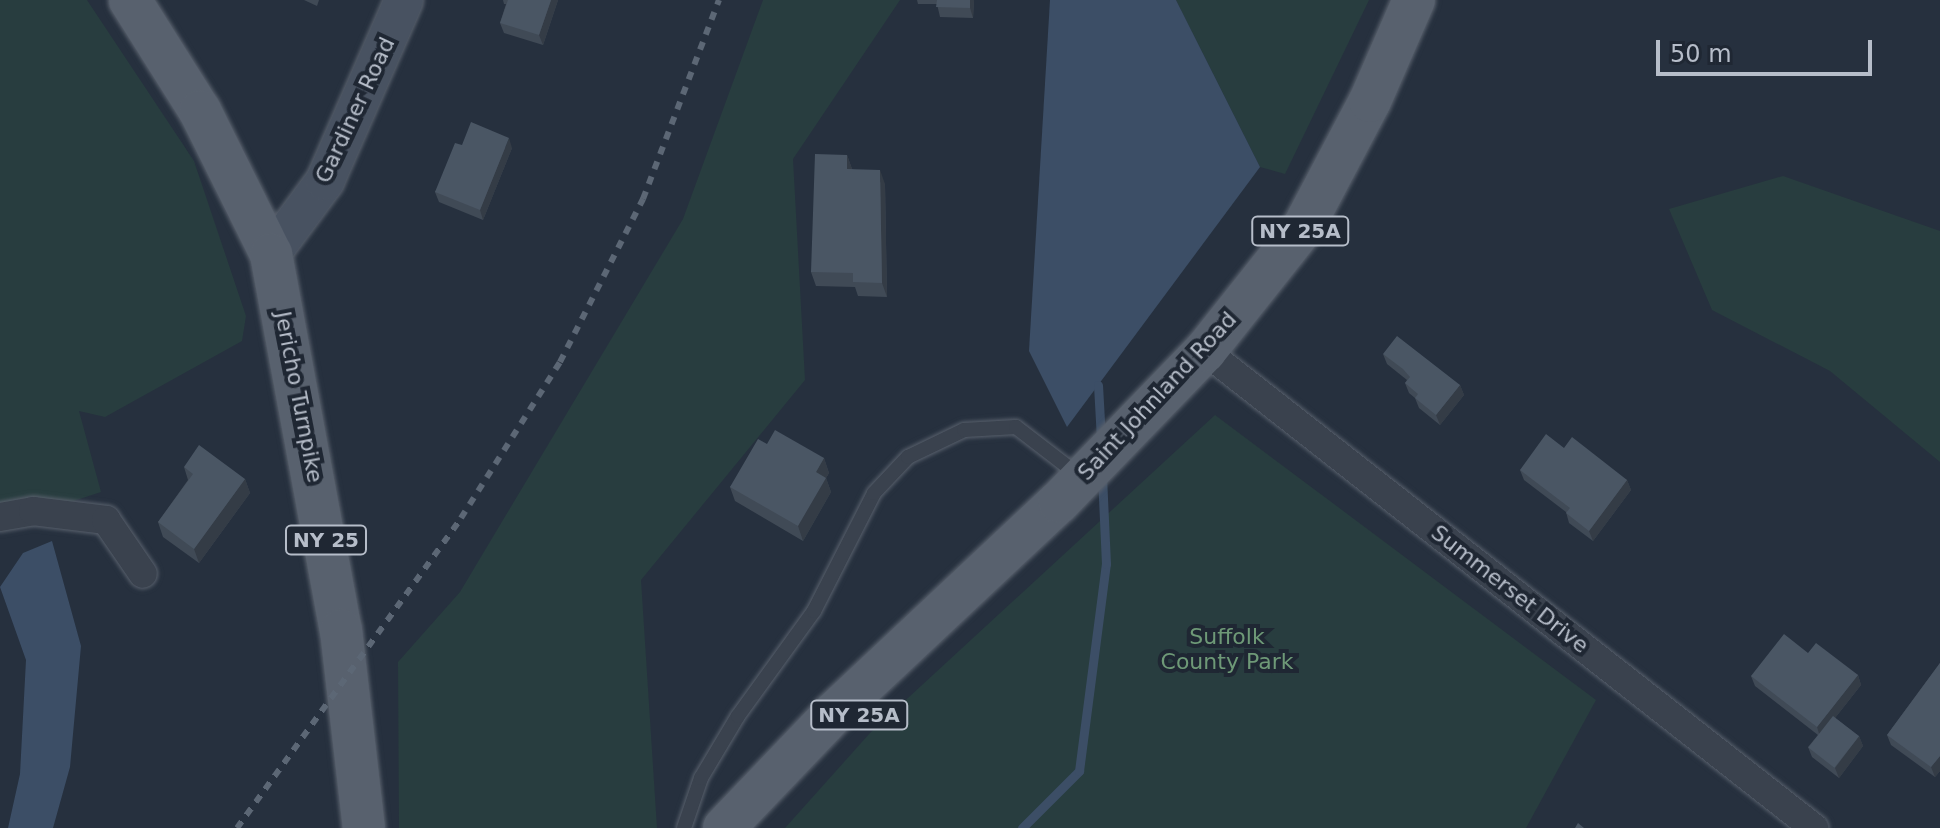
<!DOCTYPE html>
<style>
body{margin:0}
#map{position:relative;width:1940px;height:828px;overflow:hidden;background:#26303e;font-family:"DejaVu Sans",sans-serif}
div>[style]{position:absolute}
.green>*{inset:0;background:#283d3f}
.water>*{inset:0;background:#3c4e66}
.stream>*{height:9px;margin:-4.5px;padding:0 4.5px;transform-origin:4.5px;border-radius:4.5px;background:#3c4e66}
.roads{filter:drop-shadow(0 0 2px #58606c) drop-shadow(0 0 2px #58606c)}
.service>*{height:14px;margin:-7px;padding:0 7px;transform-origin:7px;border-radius:7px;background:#3a424e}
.minor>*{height:28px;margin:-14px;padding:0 14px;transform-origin:14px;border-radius:14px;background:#3a424e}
.secondary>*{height:38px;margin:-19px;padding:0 19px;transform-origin:19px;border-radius:19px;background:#485261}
.primary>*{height:42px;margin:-21px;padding:0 21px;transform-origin:21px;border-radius:21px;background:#58616e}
.rail>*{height:6px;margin-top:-3px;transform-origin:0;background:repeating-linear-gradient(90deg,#5c6775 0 8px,transparent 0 16px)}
.wall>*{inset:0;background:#404a56}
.shaded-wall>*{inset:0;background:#343c46}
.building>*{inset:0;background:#4a5664;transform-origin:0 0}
span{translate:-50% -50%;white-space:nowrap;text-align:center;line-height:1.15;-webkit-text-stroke:8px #1f2733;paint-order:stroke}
.shield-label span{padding:2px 6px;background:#1f2733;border:2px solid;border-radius:6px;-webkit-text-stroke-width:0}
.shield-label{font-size:20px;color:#b6bdc9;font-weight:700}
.street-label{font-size:22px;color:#b6bdc9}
.park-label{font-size:22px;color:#6e9977}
.scale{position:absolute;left:1656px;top:40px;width:216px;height:36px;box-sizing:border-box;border:4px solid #b6bdc9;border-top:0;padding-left:10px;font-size:24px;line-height:28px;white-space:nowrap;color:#b6bdc9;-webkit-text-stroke:6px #1f2733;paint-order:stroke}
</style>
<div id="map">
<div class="green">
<div style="clip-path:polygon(0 0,87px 0,194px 161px,246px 316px,242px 341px,105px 417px,79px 411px,101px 492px,0 525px)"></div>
<div style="clip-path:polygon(763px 0,900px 0,793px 159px,805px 380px,641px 580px,657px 828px,399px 828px,398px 662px,460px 592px,683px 219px)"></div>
<div style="clip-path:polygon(1176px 0,1369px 0,1285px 174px,1260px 167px)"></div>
<div style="clip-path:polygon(1783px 176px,1940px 231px,1940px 462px,1830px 371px,1712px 310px,1669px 209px)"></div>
<div style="clip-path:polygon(1215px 415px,1596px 700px,1526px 828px,785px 828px,870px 733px)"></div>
</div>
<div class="water">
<div style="clip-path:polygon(1050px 0,1176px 0,1260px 167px,1067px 427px,1029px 351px)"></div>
<div style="clip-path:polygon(52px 541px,81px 646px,70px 767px,53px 828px,8px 828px,20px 774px,26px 660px,0 587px,23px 553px)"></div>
</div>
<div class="stream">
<div style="left:1098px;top:385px;width:53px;rotate:86.8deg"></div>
<div style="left:1022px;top:828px;width:81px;rotate:-45deg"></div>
<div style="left:1079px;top:771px;width:209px;rotate:-82.6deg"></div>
<div style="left:1106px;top:564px;width:88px;rotate:-92.6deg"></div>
</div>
<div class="roads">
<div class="service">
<div style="left:684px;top:828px;width:53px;rotate:-71.2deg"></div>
<div style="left:701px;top:778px;width:72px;rotate:-59.2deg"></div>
<div style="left:738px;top:716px;width:130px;rotate:-54.1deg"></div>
<div style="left:814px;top:611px;width:132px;rotate:-63deg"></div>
<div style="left:874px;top:493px;width:50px;rotate:-46.6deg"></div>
<div style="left:908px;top:457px;width:62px;rotate:-25.7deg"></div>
<div style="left:964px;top:430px;width:52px;rotate:-3.3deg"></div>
<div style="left:1016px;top:427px;width:82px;rotate:37.6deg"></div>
</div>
<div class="minor">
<div style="left:1205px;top:351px;width:774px;rotate:38.07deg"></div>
<div style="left:0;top:517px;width:34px;rotate:-10deg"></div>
<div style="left:33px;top:511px;width:74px;rotate:7deg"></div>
<div style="left:106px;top:520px;width:65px;rotate:55.6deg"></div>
</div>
<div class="secondary">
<div style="left:271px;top:254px;width:91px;rotate:-53.5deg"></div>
<div style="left:325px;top:181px;width:197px;rotate:-66.4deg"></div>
</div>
<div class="primary">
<div style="left:130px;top:0;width:131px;rotate:57.8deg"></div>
<div style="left:200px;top:111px;width:160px;rotate:63.6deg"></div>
<div style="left:271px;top:254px;width:382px;rotate:79.5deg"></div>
<div style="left:341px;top:630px;width:199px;rotate:83.4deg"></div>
<div style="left:724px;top:828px;width:159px;rotate:-46.3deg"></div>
<div style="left:834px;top:713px;width:308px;rotate:-43.2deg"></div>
<div style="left:1059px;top:502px;width:210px;rotate:-46deg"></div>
<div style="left:1205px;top:351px;width:159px;rotate:-51.6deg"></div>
<div style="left:1304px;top:226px;width:141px;rotate:-62.2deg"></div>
<div style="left:1370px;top:101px;width:110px;rotate:-66.5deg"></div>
</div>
</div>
<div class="rail">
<div style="left:237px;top:828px;width:382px;rotate:-54.1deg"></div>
<div style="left:461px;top:518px;width:185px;rotate:-57.6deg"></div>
<div style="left:560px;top:362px;width:183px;rotate:-63deg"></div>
<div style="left:643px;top:199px;width:213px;rotate:-69.1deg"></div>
</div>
<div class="wall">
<div style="clip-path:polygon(304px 0,319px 0,317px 6px)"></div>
<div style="clip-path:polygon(503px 0,558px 0,543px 45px,504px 33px,500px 23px,506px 4px,504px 4px)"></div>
<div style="clip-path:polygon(917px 0,974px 0,973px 18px,940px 17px,937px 4px,918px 4px)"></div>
<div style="clip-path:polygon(462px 145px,512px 148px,483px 220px,439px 202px,435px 192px)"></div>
<div style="clip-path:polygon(847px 155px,852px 169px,885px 184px,887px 297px,858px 296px,855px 287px,816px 286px,811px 272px)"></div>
<div style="clip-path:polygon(1383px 354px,1460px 385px,1464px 395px,1440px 425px,1419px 408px,1415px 398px,1409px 393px,1405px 383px,1407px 380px,1387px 364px)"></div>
<div style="clip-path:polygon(767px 444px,824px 458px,829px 473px,826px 478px,831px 492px,803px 541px,735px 501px,730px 487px)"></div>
<div style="clip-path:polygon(1564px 448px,1627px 480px,1631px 490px,1593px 541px,1569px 523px,1566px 512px,1524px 480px,1520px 470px)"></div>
<div style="clip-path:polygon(184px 467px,245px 479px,250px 493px,199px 563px,163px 537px,158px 522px,188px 480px)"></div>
<div style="clip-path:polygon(1808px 653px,1858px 675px,1861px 685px,1835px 718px,1859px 736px,1863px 746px,1839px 778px,1812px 757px,1808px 747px,1818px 735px,1755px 686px,1751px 676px)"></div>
<div style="clip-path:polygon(1940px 663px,1940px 771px,1935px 777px,1891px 745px,1887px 735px)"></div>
</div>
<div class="shaded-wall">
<div style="clip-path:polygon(551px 0,558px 0,543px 45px,539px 35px)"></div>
<div style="clip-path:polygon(970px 0,974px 0,973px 18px,970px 8px)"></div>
<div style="clip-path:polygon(509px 138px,512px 148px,483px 220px,480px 210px)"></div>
<div style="clip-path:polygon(847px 155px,852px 169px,847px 169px)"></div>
<div style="clip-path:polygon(880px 170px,885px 184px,887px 297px,882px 283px)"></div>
<div style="clip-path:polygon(1460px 385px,1464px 395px,1440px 425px,1436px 415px)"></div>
<div style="clip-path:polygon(824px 458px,829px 473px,826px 478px,831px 492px,803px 541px,798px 526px,816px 472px)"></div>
<div style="clip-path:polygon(245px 479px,250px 493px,199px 563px,194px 549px)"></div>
<div style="clip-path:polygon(1627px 480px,1631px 490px,1593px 541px,1589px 531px)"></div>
<div style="clip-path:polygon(1858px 675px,1861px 685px,1820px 737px,1817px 727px)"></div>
<div style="clip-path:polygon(1859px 736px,1863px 746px,1839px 778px,1835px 768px)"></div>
<div style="clip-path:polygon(1940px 756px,1940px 771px,1935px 777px,1931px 767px)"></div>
</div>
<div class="building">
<div style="clip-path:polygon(508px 0,551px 0,539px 35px,500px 23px)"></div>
<div style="clip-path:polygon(937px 0,970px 0,970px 8px,936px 7px)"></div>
<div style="clip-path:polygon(471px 122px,509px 138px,480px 210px,435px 192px,455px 143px,462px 145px)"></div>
<div style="clip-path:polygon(815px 154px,847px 155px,847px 169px,880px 170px,882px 283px,853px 282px,853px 273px,811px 272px)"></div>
<div style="clip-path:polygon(1397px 336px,1460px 385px,1436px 415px,1415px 398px,1418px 394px,1405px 383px,1410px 377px,1403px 369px,1383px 354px)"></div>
<div style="clip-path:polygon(775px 430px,824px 458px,816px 472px,826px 478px,798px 526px,730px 487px,758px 439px,767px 444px)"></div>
<div style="clip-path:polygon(1546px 434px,1564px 448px,1572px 437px,1627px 480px,1589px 531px,1566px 513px,1570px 508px,1520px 470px)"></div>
<div style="clip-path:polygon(199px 445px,245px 479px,194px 549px,158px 522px,193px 474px,184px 467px)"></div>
<div style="clip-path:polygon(1784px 634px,1808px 653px,1816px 643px,1858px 675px,1817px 727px,1751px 676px)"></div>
<div style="clip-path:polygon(1940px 663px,1940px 756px,1931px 767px,1887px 735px)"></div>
<div style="left:1833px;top:716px;width:33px;height:40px;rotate:38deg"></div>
<div style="clip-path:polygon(1578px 823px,1584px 828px,1575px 828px)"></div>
</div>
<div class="shield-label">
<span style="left:1300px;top:231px">NY 25A</span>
<span style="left:326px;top:540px">NY 25</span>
<span style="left:859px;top:715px">NY 25A</span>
</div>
<div class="street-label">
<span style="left:355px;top:110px;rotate:-65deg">Gardiner Road</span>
<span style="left:1157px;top:396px;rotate:-47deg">Saint Johnland Road</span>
<span style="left:299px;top:397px;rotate:79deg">Jericho Turnpike</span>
<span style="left:1510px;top:589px;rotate:38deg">Summerset Drive</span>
</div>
<div class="park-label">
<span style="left:1227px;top:649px">Suffolk<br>County Park</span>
</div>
<div class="scale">50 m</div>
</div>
